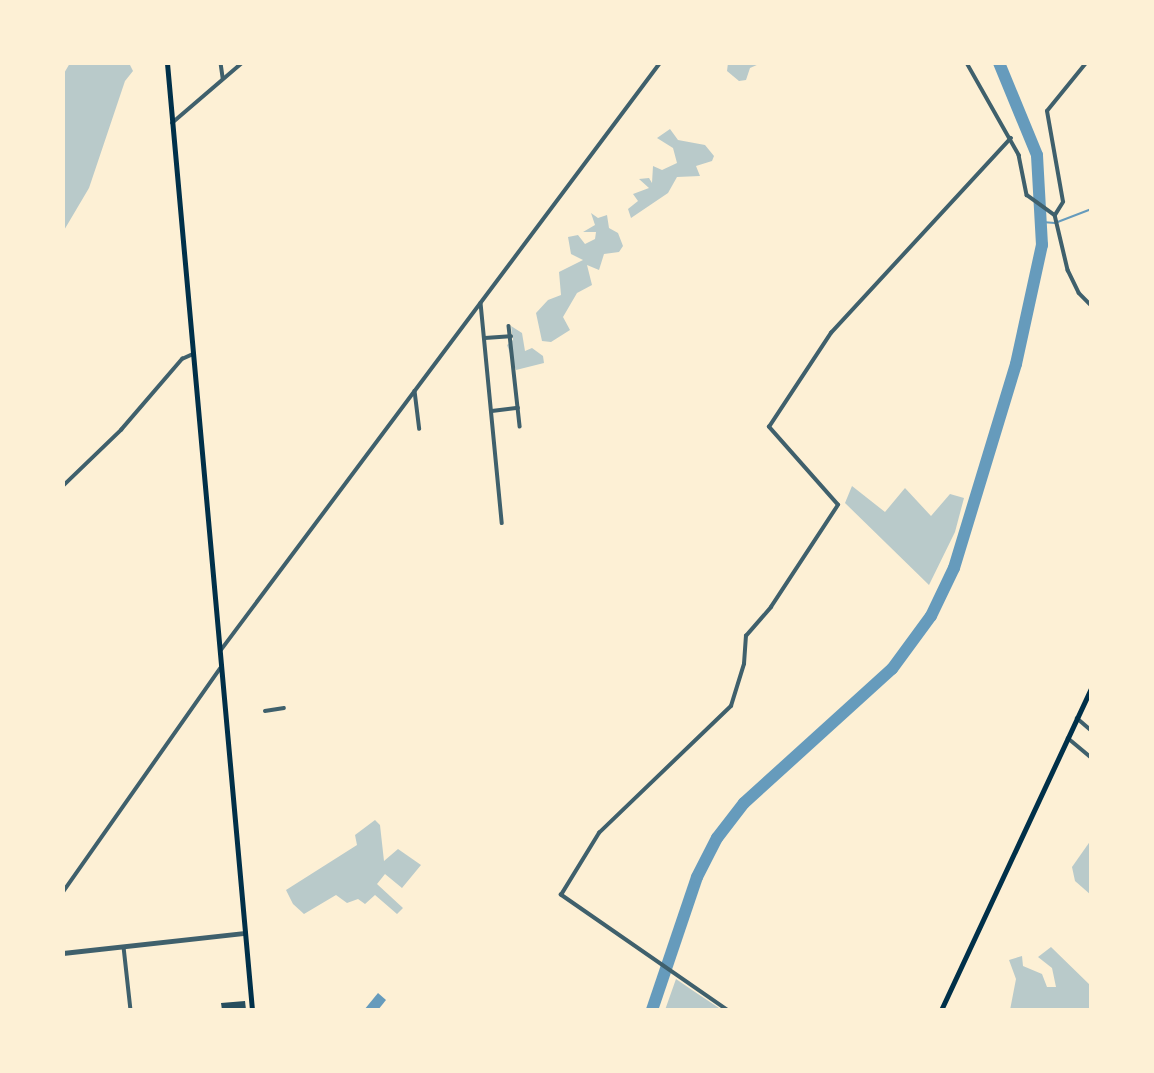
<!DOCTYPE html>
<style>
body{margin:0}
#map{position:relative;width:1154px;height:1073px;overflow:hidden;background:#fdf0d5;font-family:"Space Grotesk",sans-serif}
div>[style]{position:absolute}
.green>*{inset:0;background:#b9caca}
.water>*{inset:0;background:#669bbc}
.stream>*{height:2px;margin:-1px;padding:0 1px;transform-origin:1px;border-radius:1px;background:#669bbc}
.river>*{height:12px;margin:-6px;padding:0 6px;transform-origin:6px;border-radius:6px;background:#669bbc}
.building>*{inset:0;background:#264d5e}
.minor>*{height:3.5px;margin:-1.75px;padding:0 1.75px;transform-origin:1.75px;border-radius:1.75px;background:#3f606c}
.tertiary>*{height:4.5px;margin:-2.25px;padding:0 2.25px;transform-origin:2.25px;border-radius:2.25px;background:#3f606c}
.primary>*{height:5px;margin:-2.5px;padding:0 2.5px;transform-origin:2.5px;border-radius:2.5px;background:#003049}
span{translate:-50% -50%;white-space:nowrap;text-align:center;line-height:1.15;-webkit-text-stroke:5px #fdf0d5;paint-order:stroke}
.frame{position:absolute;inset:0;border:65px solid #fdf0d5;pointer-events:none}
</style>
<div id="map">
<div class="green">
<div style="clip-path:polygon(70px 63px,129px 63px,133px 71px,125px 81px,89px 188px,63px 232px,63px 75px)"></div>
<div style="clip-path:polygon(728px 63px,759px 63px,759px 64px,750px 68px,746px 80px,739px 81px,727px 71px)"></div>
<div style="clip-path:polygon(670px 129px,678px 140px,705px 145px,714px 156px,712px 161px,696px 166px,700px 176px,677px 177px,668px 193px,631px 218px,628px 209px,638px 201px,633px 194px,649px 188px,639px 179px,649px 178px,652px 183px,653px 166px,662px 170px,677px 163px,673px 148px,657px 138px)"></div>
<div style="clip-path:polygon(591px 213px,598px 218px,607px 215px,609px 228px,618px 233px,623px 246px,619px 252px,604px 254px,599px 270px,587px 265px,592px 285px,577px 293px,563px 317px,570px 330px,551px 342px,542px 341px,536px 313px,548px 300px,561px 295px,559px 272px,583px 260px,571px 254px,568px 237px,578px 235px,585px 244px,595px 239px,596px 232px,583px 232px,595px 225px)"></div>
<div style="clip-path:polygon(511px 326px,522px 333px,525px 351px,532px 348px,543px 356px,544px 363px,516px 370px,507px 345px,513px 340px)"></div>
<div style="clip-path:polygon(852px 486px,885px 512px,905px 488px,931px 516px,950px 494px,964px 498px,955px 532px,929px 585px,845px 503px)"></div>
<div style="clip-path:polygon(375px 820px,380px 825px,384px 861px,398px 849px,421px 865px,402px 888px,385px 874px,377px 884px,403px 908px,397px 914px,375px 895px,365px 904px,358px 899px,347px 903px,336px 895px,304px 914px,293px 904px,286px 890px,357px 845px,355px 835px)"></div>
<div style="clip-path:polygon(1091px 840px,1091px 895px,1075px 881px,1072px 867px)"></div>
<div style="clip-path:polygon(1051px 947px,1091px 986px,1091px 1010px,1010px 1010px,1016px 979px,1009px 960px,1022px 956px,1023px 966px,1042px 974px,1047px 987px,1056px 987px,1052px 968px,1038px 957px)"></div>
<div style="clip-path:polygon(676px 979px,692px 990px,722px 1010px,665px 1010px)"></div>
</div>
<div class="water">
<div style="clip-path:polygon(378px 993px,386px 1000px,378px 1010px,364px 1010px)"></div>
</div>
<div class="stream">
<div style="left:1042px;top:222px;width:13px;rotate:4deg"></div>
<div style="left:1055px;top:223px;width:39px;rotate:-21deg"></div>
</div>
<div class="river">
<div style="left:652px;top:1010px;width:140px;rotate:-71.3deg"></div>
<div style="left:697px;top:877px;width:44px;rotate:-62.9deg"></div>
<div style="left:717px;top:838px;width:44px;rotate:-52.4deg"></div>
<div style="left:744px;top:803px;width:200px;rotate:-42.2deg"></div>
<div style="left:892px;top:669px;width:66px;rotate:-53.7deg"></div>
<div style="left:931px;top:616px;width:53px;rotate:-64.4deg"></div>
<div style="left:954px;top:568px;width:213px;rotate:-73.1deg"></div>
<div style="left:1016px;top:364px;width:122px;rotate:-77.7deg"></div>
<div style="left:1042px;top:245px;width:90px;rotate:-93.2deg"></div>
<div style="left:1037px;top:155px;width:100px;rotate:-112.4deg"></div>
</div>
<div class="building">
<div style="clip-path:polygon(245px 1001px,246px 1010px,222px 1010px,221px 1003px)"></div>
</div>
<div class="minor">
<div style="left:221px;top:63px;width:15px;rotate:82deg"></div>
<div style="left:967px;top:63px;width:106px;rotate:60.5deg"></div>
<div style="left:1019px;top:155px;width:41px;rotate:78.7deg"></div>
<div style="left:1027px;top:195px;width:34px;rotate:36deg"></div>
<div style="left:1055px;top:215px;width:57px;rotate:76.7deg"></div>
<div style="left:1068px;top:270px;width:25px;rotate:64deg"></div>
<div style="left:1079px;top:293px;width:17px;rotate:45deg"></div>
<div style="left:172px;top:123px;width:92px;rotate:-40.6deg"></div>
<div style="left:1055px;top:215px;width:15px;rotate:-58deg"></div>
<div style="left:1063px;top:202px;width:92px;rotate:-100deg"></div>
<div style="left:1047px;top:111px;width:62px;rotate:-50.9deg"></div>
<div style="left:481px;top:303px;width:221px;rotate:84.5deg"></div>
<div style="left:509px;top:326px;width:101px;rotate:83.7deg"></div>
<div style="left:485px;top:338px;width:26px;rotate:-4deg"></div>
<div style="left:415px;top:391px;width:38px;rotate:83deg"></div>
<div style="left:492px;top:411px;width:26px;rotate:-7deg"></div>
<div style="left:63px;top:486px;width:81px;rotate:-44deg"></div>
<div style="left:121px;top:430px;width:94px;rotate:-49.3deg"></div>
<div style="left:182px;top:359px;width:12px;rotate:-24deg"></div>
<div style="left:221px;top:650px;width:733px;rotate:-53.21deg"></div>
<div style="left:265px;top:711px;width:19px;rotate:-9deg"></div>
<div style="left:1077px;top:718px;width:18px;rotate:41deg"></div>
<div style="left:1068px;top:738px;width:30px;rotate:40deg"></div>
<div style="left:63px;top:892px;width:273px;rotate:-54.9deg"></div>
<div style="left:124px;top:947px;width:63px;rotate:83.7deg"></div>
<div style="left:727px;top:1010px;width:202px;rotate:-145.3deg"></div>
<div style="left:561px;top:895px;width:73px;rotate:-58.5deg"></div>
<div style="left:599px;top:833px;width:183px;rotate:-43.9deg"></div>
<div style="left:731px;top:706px;width:44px;rotate:-72.8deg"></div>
<div style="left:744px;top:664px;width:28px;rotate:-86deg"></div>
<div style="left:746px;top:636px;width:38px;rotate:-49deg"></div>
<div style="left:771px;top:607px;width:122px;rotate:-56.7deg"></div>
<div style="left:838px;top:505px;width:104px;rotate:-131.5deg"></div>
<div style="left:769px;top:427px;width:113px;rotate:-56.6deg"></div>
<div style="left:831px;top:333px;width:265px;rotate:-47.3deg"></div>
</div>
<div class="tertiary">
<div style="left:63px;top:953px;width:183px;rotate:-6.3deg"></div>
</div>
<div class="primary">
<div style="left:167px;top:63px;width:951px;rotate:84.87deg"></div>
<div style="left:941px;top:1010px;width:354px;rotate:-65deg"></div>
</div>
<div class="frame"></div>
</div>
